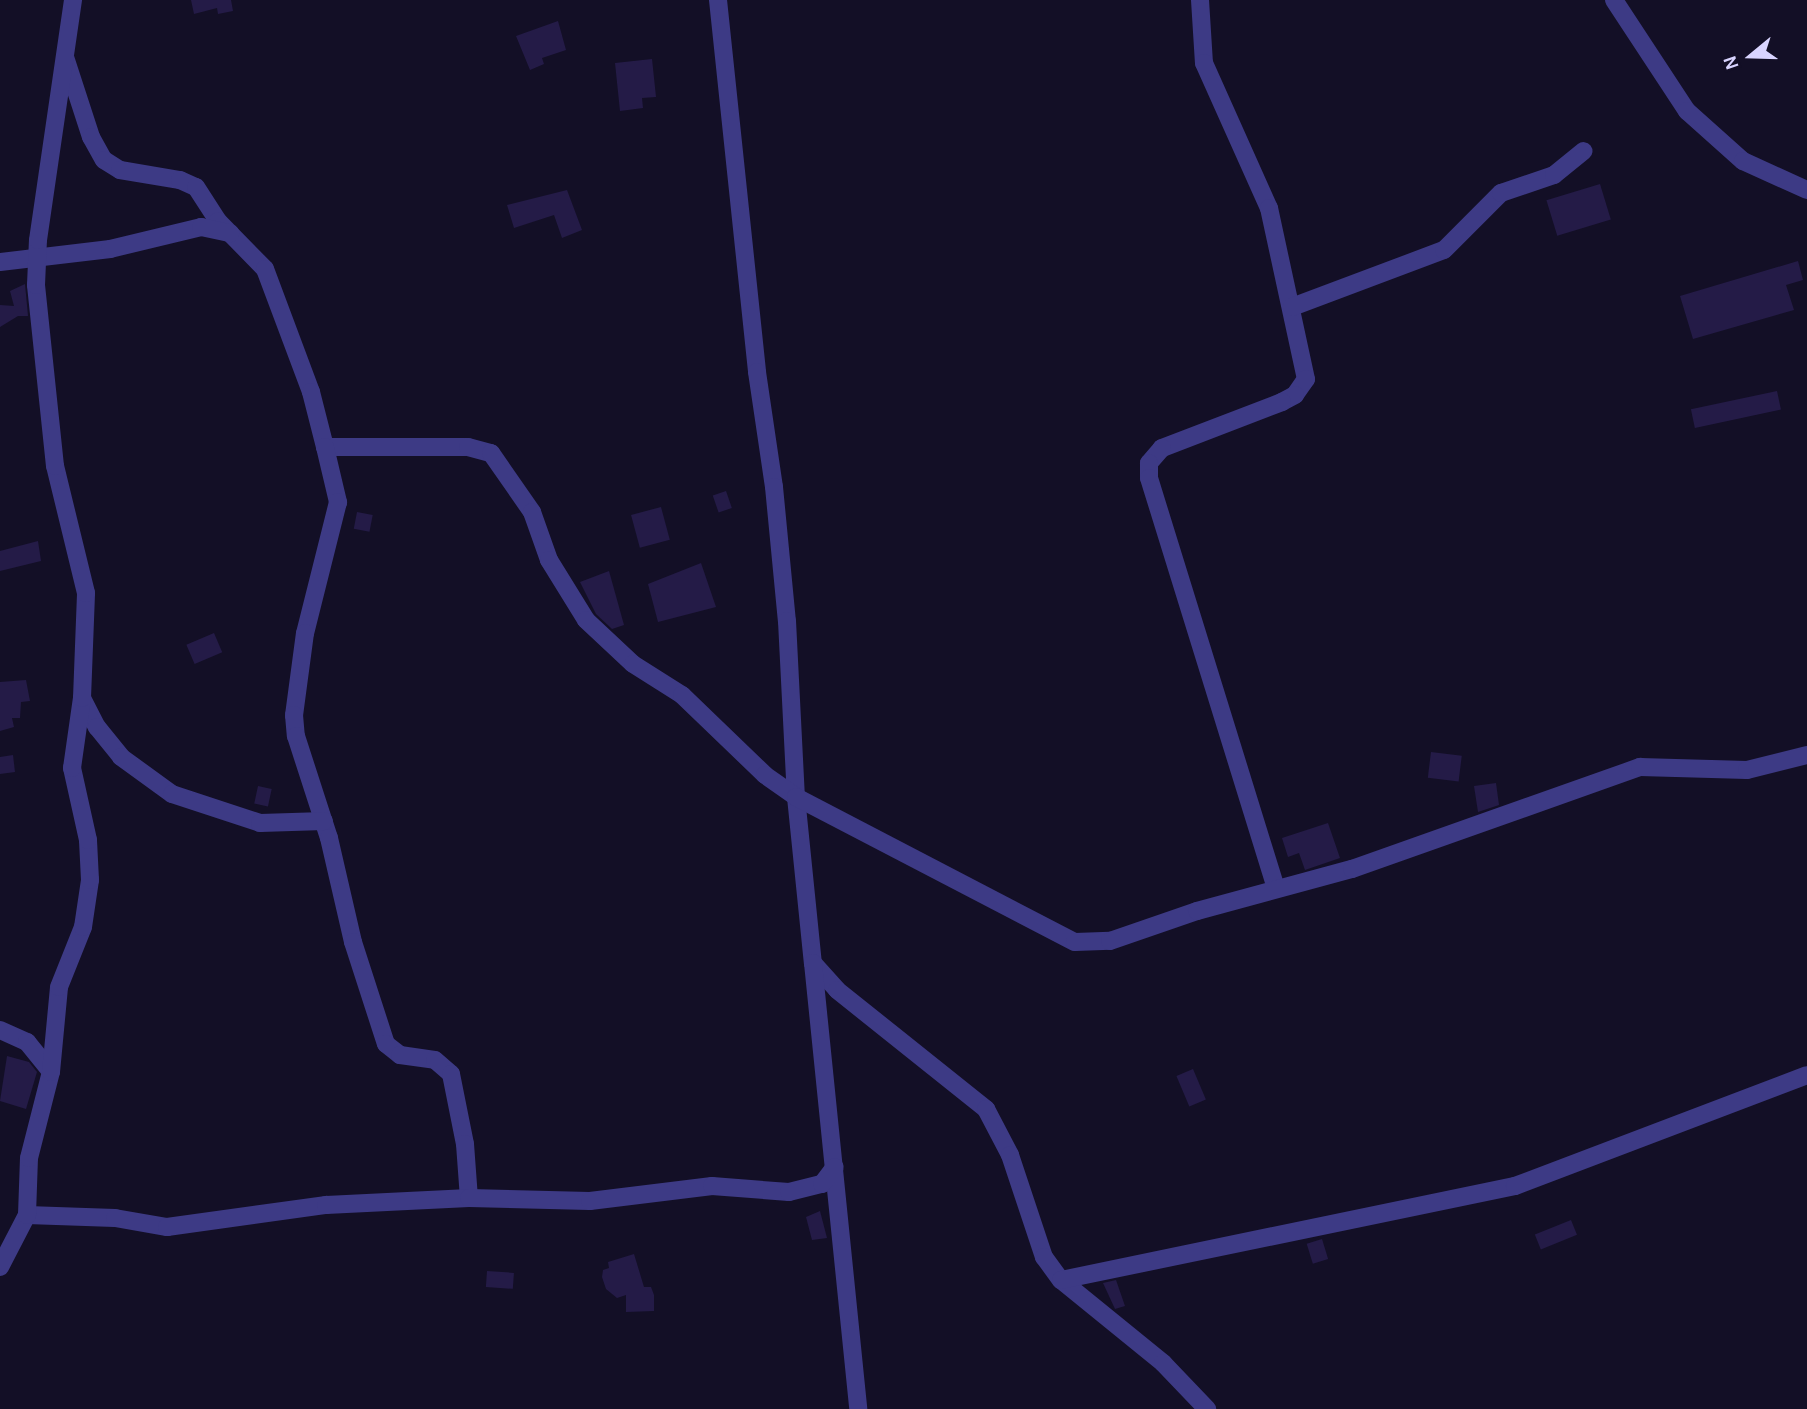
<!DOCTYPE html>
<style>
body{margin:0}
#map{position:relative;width:1807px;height:1409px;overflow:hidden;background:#130f26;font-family:Karla,sans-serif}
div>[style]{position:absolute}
.building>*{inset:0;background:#241b47;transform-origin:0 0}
.minor>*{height:18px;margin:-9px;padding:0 9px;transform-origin:9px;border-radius:9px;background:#3d3a85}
span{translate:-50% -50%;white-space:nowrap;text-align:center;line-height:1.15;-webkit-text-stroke:6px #130f26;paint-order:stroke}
.north{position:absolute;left:1716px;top:21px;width:70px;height:70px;-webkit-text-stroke:5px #130f26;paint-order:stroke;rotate:251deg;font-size:19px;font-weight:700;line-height:28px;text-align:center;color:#d9d4ff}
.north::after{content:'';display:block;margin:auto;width:24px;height:32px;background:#d9d4ff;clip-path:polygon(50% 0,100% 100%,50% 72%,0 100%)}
</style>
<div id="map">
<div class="building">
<div style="clip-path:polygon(191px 0,231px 0,233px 11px,218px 14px,217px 8px,194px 14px)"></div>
<div style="clip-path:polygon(558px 21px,566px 50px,542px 58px,544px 64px,530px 70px,516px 36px)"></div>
<div style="clip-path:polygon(652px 59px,656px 97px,642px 98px,643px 108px,620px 111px,615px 63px)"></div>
<div style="left:1600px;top:184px;width:37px;height:56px;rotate:73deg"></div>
<div style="clip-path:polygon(567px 190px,582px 230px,562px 238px,554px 215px,514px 228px,507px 205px)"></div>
<div style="clip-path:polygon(1798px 261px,1803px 280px,1786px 285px,1794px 310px,1693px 339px,1680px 296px)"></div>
<div style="clip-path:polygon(25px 284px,28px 316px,18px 316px,0 327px,0 305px,14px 306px,10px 291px)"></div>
<div style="left:1777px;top:391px;width:19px;height:88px;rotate:78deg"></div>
<div style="left:726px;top:491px;width:18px;height:14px;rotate:71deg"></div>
<div style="left:661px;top:507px;width:34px;height:31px;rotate:75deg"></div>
<div style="left:357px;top:512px;width:16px;height:17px;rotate:11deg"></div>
<div style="clip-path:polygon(38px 541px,41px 561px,0 571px,0 551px)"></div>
<div style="clip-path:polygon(701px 563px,716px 607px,658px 622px,648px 584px)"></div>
<div style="clip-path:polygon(609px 571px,624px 625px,612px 629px,596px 614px,580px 582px)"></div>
<div style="left:214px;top:633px;width:21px;height:30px;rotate:67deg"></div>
<div style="clip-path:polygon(26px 680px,30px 701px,21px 702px,20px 718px,12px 718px,14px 727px,0 731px,0 682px)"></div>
<div style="left:1431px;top:752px;width:31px;height:26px;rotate:7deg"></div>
<div style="clip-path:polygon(13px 755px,15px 772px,0 774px,0 757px)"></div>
<div style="clip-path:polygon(1496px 783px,1499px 805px,1478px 812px,1474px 786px)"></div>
<div style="left:258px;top:786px;width:14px;height:18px;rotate:12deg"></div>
<div style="clip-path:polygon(1328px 823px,1340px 858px,1305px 870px,1299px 853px,1288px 857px,1282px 838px)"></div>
<div style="clip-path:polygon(7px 1056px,29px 1062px,37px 1072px,26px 1109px,0 1101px)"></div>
<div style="left:1193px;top:1069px;width:33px;height:18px;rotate:67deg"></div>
<div style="clip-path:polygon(820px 1211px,827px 1238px,812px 1240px,806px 1217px)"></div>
<div style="left:1571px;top:1220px;width:16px;height:39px;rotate:68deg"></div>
<div style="left:1322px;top:1239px;width:21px;height:16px;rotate:73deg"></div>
<div style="clip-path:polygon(634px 1254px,644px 1287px,651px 1287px,654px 1295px,654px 1311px,626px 1312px,626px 1295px,617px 1298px,606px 1289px,602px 1277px,603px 1270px,609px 1268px,608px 1262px)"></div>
<div style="left:487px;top:1271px;width:27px;height:16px;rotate:4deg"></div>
<div style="clip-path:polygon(1116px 1280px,1125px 1306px,1115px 1309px,1103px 1283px)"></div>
</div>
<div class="minor">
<div style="left:718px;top:0;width:374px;rotate:84deg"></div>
<div style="left:757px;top:372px;width:116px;rotate:81.6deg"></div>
<div style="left:774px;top:487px;width:135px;rotate:84.5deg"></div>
<div style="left:787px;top:621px;width:176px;rotate:87.1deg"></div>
<div style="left:796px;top:797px;width:167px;rotate:84.2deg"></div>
<div style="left:813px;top:963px;width:36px;rotate:48deg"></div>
<div style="left:837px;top:990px;width:191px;rotate:38.6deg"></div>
<div style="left:986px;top:1109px;width:52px;rotate:62.4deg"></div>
<div style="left:1010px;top:1155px;width:108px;rotate:71.6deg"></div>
<div style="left:1044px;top:1257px;width:29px;rotate:54deg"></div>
<div style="left:1061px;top:1280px;width:132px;rotate:39.1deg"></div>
<div style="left:1163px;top:1363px;width:64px;rotate:46.3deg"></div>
<div style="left:1200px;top:0;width:63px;rotate:86.4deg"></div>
<div style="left:1204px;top:63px;width:159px;rotate:65.9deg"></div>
<div style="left:1269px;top:208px;width:175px;rotate:77.8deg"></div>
<div style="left:1306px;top:379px;width:19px;rotate:125deg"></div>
<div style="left:1295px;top:395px;width:15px;rotate:152deg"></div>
<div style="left:1282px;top:402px;width:129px;rotate:159deg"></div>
<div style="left:1162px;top:448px;width:20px;rotate:131deg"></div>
<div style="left:1149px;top:463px;width:15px;rotate:90deg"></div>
<div style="left:1149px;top:478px;width:430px;rotate:72.8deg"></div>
<div style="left:1614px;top:0;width:133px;rotate:56.7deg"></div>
<div style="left:1687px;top:111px;width:75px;rotate:41.8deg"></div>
<div style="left:1743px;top:161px;width:70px;rotate:24.4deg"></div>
<div style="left:65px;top:57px;width:84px;rotate:72deg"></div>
<div style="left:91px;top:137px;width:26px;rotate:61deg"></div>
<div style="left:104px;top:160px;width:19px;rotate:32deg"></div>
<div style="left:120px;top:170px;width:61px;rotate:9.5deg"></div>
<div style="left:180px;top:180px;width:17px;rotate:24deg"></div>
<div style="left:196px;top:187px;width:40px;rotate:57.1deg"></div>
<div style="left:218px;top:221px;width:67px;rotate:45.6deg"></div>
<div style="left:265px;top:269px;width:131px;rotate:69.5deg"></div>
<div style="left:311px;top:392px;width:57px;rotate:75.7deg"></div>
<div style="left:325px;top:447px;width:143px"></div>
<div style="left:468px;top:447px;width:24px;rotate:15deg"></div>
<div style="left:491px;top:453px;width:72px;rotate:55.2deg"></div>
<div style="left:532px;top:512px;width:51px;rotate:70.5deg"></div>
<div style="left:549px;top:560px;width:70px;rotate:58.3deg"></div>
<div style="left:586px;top:620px;width:64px;rotate:43.1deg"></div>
<div style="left:633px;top:664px;width:58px;rotate:32.3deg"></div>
<div style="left:682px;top:695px;width:115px;rotate:43.9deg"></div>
<div style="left:765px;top:775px;width:38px;rotate:35deg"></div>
<div style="left:796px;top:797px;width:314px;rotate:27.5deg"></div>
<div style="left:1075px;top:942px;width:35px;rotate:-2deg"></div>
<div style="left:1110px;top:941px;width:92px;rotate:-19deg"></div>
<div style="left:1197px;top:911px;width:161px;rotate:-15.2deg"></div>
<div style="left:1352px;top:869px;width:306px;rotate:-19.5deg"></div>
<div style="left:1640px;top:767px;width:107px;rotate:1.6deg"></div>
<div style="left:1747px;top:770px;width:62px;rotate:-14deg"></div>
<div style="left:0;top:262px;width:111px;rotate:-6.7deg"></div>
<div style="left:110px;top:249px;width:94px;rotate:-13.6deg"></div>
<div style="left:201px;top:227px;width:30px;rotate:12deg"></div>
<div style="left:1292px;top:307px;width:162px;rotate:-20.6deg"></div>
<div style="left:1444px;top:250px;width:81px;rotate:-45deg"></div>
<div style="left:1501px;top:193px;width:56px;rotate:-18.8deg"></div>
<div style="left:1554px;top:175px;width:38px;rotate:-39deg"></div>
<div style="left:325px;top:447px;width:57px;rotate:76.7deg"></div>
<div style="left:338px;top:502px;width:135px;rotate:104.1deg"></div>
<div style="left:305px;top:633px;width:83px;rotate:97.6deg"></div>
<div style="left:294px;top:715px;width:21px;rotate:85deg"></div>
<div style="left:296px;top:736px;width:107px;rotate:72.1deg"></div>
<div style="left:329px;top:838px;width:107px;rotate:77deg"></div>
<div style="left:353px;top:942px;width:107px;rotate:72.1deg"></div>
<div style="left:386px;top:1044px;width:18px;rotate:38deg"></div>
<div style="left:400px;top:1055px;width:35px;rotate:8deg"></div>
<div style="left:435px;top:1060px;width:21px;rotate:41deg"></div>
<div style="left:451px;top:1074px;width:71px;rotate:78.7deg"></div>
<div style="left:465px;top:1144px;width:54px;rotate:85.8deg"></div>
<div style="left:82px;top:698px;width:33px;rotate:63deg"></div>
<div style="left:97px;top:727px;width:38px;rotate:51deg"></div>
<div style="left:121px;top:757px;width:63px;rotate:36deg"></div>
<div style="left:172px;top:794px;width:93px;rotate:18.2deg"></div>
<div style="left:260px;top:823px;width:64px;rotate:-1.8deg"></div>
<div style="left:813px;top:963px;width:448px;rotate:84.2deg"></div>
<div style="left:0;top:1030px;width:30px;rotate:24deg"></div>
<div style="left:27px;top:1042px;width:38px;rotate:51deg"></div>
<div style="left:27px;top:1215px;width:88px;rotate:2deg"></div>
<div style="left:115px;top:1218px;width:53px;rotate:9.8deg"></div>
<div style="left:167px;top:1227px;width:161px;rotate:-7.9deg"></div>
<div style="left:326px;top:1205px;width:143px;rotate:-2.8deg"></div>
<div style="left:469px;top:1198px;width:121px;rotate:1.4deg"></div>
<div style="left:590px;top:1201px;width:123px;rotate:-7deg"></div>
<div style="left:712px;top:1186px;width:77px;rotate:4.5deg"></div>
<div style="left:789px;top:1192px;width:34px;rotate:-14deg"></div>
<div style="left:822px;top:1184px;width:21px;rotate:-53deg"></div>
<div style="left:0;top:1267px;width:59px;rotate:-62.6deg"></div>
<div style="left:27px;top:1215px;width:57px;rotate:-88deg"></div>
<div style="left:29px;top:1158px;width:89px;rotate:-75.7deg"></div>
<div style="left:51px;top:1072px;width:85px;rotate:-84.6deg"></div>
<div style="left:59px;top:987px;width:65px;rotate:-68.2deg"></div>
<div style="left:83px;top:927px;width:48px;rotate:-81.5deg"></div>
<div style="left:90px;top:880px;width:40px;rotate:-92.9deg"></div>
<div style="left:88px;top:840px;width:74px;rotate:-102.5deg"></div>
<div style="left:72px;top:768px;width:71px;rotate:-81.9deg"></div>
<div style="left:82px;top:698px;width:105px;rotate:-87.8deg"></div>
<div style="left:86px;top:593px;width:131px;rotate:-103.7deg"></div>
<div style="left:55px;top:466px;width:182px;rotate:-96deg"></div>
<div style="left:36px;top:285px;width:45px;rotate:-87.5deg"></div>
<div style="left:38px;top:240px;width:243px;rotate:-81.7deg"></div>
<div style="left:1061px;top:1280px;width:464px;rotate:-11.7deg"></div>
<div style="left:1515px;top:1186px;width:312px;rotate:-20.8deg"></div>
</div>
<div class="north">N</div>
</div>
